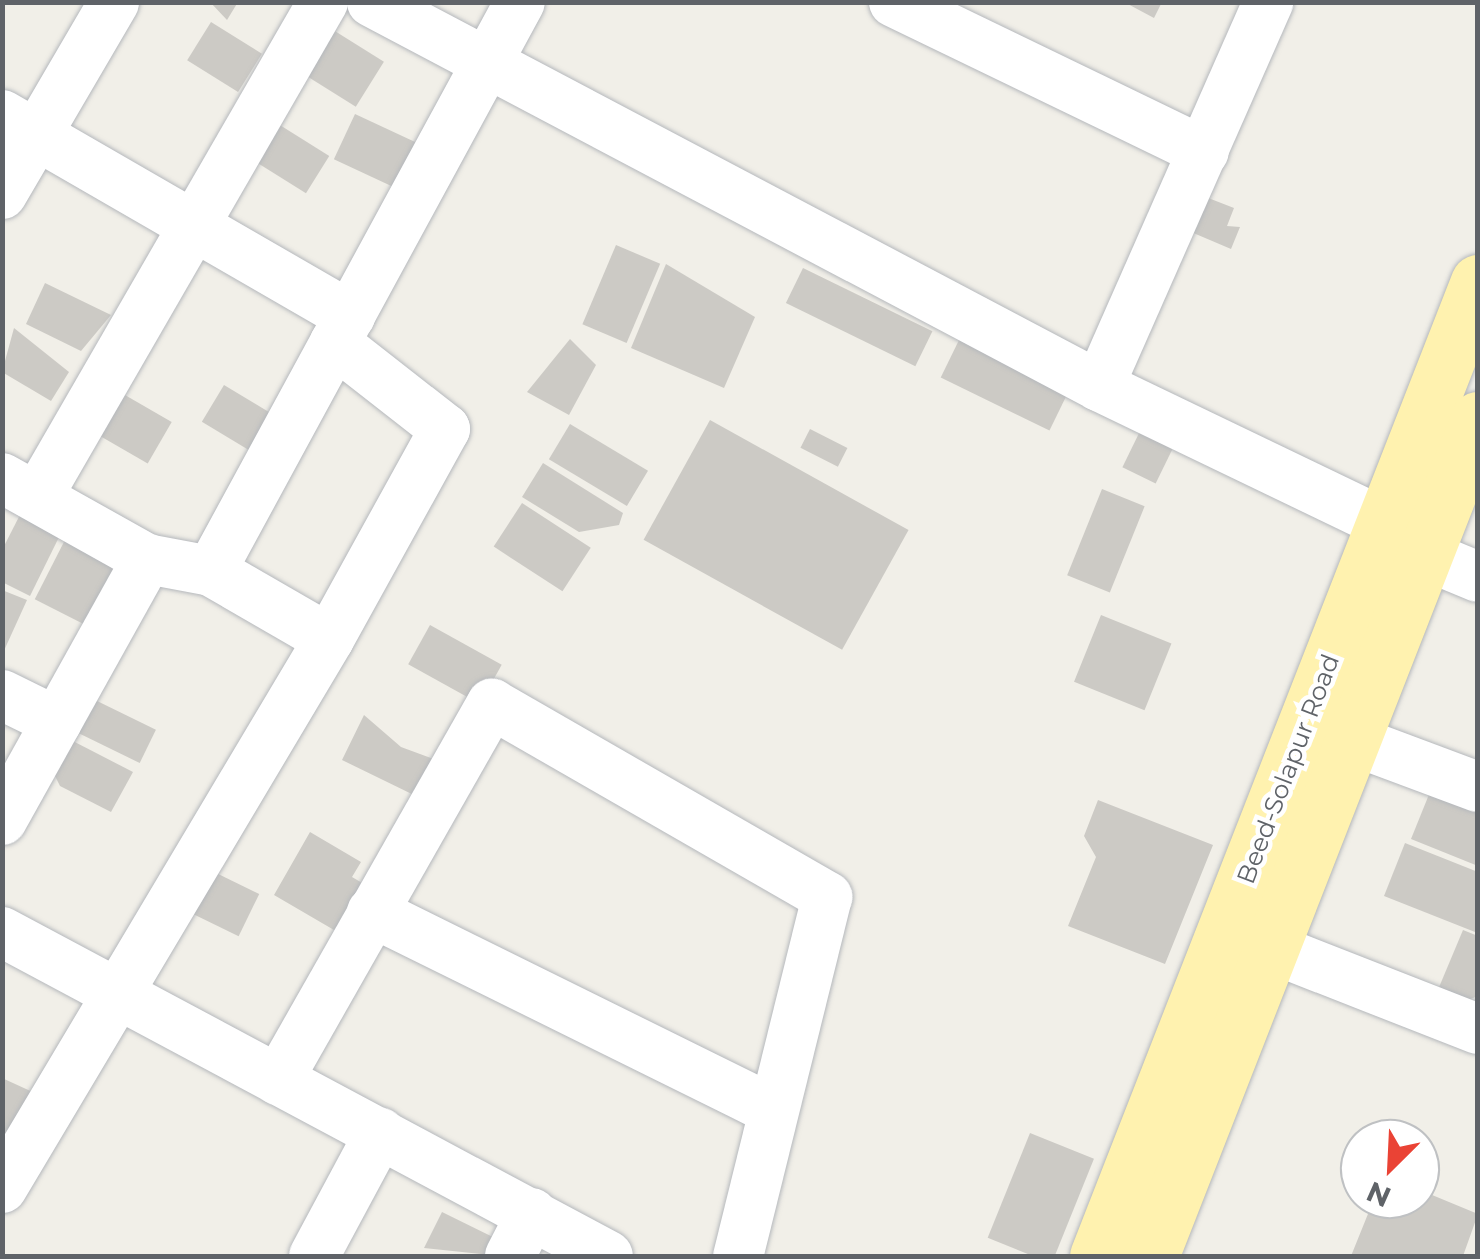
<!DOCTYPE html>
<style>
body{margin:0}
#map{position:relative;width:1480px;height:1259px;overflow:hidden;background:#f1efe8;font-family:Montserrat,sans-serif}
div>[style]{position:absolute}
.building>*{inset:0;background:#cccac5;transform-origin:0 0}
.roads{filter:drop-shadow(0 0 2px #b5b8bc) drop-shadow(0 0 2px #b5b8bc)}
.minor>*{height:50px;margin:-25px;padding:0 25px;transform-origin:25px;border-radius:25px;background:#fff}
.major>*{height:55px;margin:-27.5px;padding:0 27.5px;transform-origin:27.5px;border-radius:27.5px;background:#fff2af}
span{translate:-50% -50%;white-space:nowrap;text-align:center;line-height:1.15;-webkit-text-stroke:9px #fff;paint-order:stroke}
.street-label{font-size:25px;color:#5f6368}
.frame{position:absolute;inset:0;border:5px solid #5f6368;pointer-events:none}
.north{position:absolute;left:1340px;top:1119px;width:100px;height:100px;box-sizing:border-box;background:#fff;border:2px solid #bfc1c3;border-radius:50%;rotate:204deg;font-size:28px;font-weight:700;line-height:40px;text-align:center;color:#5f6368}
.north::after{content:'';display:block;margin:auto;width:35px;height:45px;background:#ea4335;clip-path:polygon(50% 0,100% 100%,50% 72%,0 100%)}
</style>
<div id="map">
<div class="building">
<div style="clip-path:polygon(210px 2px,238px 2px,227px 20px)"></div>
<div style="clip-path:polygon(1124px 2px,1162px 2px,1154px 18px)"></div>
<div style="left:211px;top:22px;width:60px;height:45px;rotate:32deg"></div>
<div style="left:322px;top:23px;width:73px;height:53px;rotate:32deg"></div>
<div style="left:355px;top:114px;width:74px;height:50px;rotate:25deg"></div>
<div style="left:275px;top:122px;width:64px;height:44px;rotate:32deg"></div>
<div style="clip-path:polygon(1198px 194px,1234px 208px,1227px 226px,1240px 227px,1231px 249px,1184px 229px)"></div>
<div style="left:616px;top:245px;width:48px;height:86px;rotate:23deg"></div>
<div style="clip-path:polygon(666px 264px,755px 317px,724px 388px,631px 348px)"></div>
<div style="left:803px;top:268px;width:144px;height:39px;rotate:26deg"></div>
<div style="clip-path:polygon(45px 283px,111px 315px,81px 351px,26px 324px)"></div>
<div style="clip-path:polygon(14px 328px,69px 372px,51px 401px,2px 372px)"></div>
<div style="left:960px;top:338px;width:121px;height:44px;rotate:26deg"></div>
<div style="clip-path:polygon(570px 339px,596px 365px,569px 415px,527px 392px)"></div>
<div style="left:224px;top:385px;width:60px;height:43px;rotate:31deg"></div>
<div style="left:118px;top:391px;width:62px;height:48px;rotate:30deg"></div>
<div style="left:710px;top:420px;width:227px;height:137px;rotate:29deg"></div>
<div style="left:570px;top:424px;width:91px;height:41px;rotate:31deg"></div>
<div style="left:1143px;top:425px;width:37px;height:47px;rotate:26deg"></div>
<div style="left:810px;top:429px;width:42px;height:21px;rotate:27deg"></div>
<div style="clip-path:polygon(543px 463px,623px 513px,619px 525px,579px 532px,522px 497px)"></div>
<div style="left:1102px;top:489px;width:46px;height:93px;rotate:22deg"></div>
<div style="left:522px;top:503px;width:82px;height:52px;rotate:33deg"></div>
<div style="clip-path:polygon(23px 509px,62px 531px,30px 596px,2px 582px,2px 550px)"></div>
<div style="left:67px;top:536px;width:58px;height:71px;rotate:27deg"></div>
<div style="clip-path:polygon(2px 590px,27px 600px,2px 655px)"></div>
<div style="left:1101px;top:615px;width:76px;height:72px;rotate:22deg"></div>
<div style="left:430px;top:625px;width:82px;height:45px;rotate:29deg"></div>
<div style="left:93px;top:699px;width:70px;height:37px;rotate:26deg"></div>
<div style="clip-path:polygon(364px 715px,401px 747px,439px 761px,420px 798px,342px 760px)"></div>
<div style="clip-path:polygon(67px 738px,133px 772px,111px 812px,60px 786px,51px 768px)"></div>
<div style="clip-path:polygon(1432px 787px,1478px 805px,1478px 866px,1411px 839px)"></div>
<div style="clip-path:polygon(1098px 800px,1213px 845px,1165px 964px,1068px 926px,1096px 857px,1084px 836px)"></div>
<div style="clip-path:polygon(310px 832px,361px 862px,352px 877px,374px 890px,346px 937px,274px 895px)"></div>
<div style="clip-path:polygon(1405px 843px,1478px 872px,1475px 932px,1384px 896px)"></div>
<div style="left:208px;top:869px;width:57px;height:47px;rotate:26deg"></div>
<div style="clip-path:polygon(1463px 930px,1478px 936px,1478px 996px,1463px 1002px,1437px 992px)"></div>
<div style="clip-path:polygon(2px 1078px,37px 1094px,16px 1138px,2px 1131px)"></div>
<div style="left:1030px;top:1133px;width:69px;height:113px;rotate:22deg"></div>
<div style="clip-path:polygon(1420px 1190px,1478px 1214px,1463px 1256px,1351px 1256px,1374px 1199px,1420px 1199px)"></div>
<div style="clip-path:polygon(442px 1212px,507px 1244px,500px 1256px,424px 1248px)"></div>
</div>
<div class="roads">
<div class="minor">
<div style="left:372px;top:2px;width:822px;rotate:27.84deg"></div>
<div style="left:1099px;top:386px;width:316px;rotate:25.7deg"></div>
<div style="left:894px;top:2px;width:344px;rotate:25.8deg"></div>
<div style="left:2px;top:115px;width:402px;rotate:30deg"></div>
<div style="left:2px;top:194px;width:222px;rotate:-59.7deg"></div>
<div style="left:1099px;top:386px;width:420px;rotate:-66.2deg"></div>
<div style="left:2px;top:478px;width:166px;rotate:29.2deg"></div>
<div style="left:147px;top:559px;width:65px;rotate:10.6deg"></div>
<div style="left:211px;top:571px;width:136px;rotate:30deg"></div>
<div style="left:329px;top:639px;width:639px;rotate:120.78deg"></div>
<div style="left:39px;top:494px;width:568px;rotate:-60deg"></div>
<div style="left:1425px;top:555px;width:57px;rotate:22.5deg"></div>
<div style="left:211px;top:571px;width:647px;rotate:-61.5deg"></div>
<div style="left:329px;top:639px;width:240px;rotate:-61.1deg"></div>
<div style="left:445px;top:429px;width:140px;rotate:-142deg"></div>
<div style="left:2px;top:695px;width:61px;rotate:26.1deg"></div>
<div style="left:1352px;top:740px;width:134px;rotate:20.5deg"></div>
<div style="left:2px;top:820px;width:299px;rotate:-60.9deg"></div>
<div style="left:372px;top:912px;width:444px;rotate:26.3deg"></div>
<div style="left:2px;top:932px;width:687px;rotate:28.13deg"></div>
<div style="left:1271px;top:948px;width:222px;rotate:21.4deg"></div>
<div style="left:278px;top:1080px;width:433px;rotate:-60.4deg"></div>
<div style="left:492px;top:704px;width:387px;rotate:29.9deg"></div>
<div style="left:827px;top:897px;width:370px;rotate:103.9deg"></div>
<div style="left:314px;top:1256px;width:140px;rotate:-61.8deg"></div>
<div style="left:510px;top:1256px;width:48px;rotate:-62.9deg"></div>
</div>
<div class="major">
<div style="left:1097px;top:1256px;width:1046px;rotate:-68.64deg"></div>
<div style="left:1151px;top:1256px;width:899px;rotate:-68.66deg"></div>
</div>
</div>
<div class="street-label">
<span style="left:1288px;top:769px;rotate:-69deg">Beed-Solapur Road</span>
</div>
<div class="frame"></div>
<div class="north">N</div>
</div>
